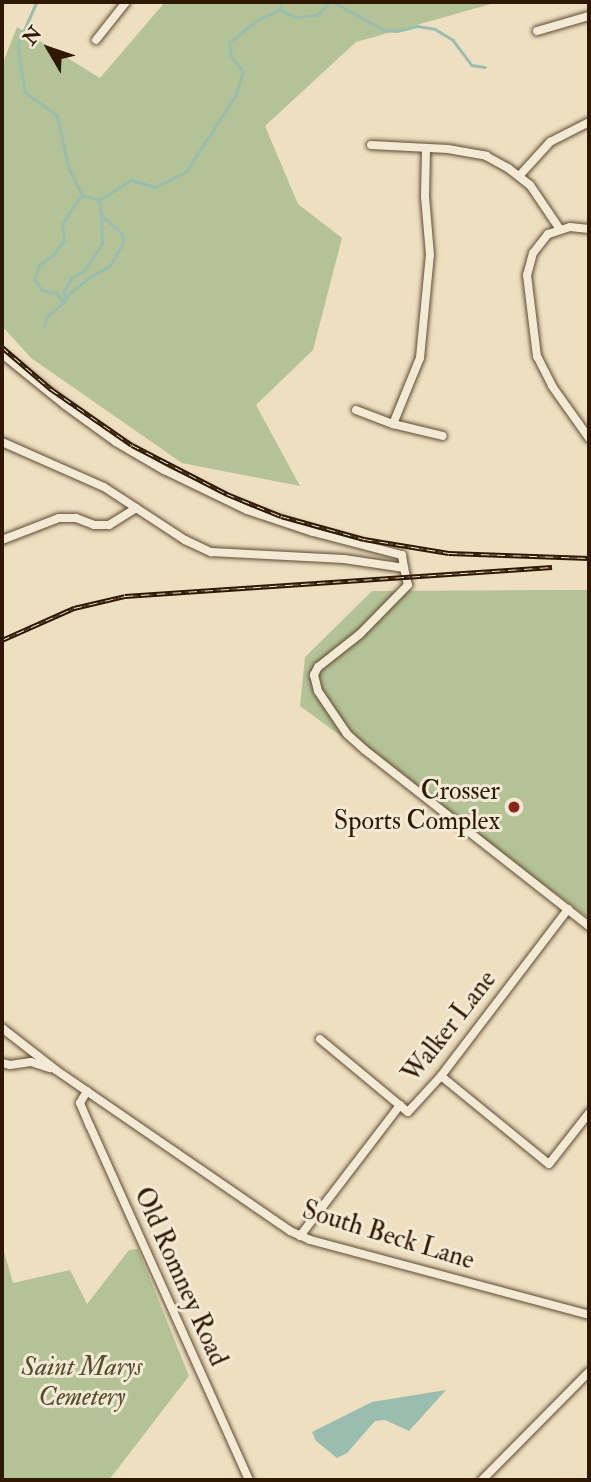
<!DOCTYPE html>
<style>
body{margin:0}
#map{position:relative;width:591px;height:1482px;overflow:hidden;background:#eddfc0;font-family:"IM FELL Double Pica",serif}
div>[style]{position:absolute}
.green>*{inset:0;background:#b4c396}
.water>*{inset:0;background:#99bdaf}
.stream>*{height:2.5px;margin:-1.25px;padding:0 1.25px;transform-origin:1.25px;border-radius:1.25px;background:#99bdaf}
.roads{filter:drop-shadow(0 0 2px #5e4a30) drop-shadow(0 0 2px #5e4a30)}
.street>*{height:8px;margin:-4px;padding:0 4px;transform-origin:4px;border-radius:4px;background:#f3ead6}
.rail>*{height:5px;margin-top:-2.5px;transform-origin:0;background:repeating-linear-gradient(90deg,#f3ead6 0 8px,#2f1800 0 16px);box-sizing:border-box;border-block:2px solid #2f1800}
.dots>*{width:19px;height:19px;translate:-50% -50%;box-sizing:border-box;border:4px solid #f3ead6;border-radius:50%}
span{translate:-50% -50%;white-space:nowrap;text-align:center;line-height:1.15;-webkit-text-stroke:6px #f3ead6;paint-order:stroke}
.poi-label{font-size:26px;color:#2f1800}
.right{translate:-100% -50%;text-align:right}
.street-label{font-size:26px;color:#2f1800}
.park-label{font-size:26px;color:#574b2d;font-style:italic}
.frame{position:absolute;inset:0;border:4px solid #2f1800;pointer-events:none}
.north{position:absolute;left:14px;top:14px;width:70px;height:70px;-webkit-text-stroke:5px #f3ead6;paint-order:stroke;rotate:309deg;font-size:19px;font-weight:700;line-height:28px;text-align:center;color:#2f1800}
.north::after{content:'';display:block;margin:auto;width:24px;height:32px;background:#2f1800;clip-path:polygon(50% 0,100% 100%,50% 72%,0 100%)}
</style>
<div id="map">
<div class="green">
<div style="clip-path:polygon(165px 2px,498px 2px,356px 42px,265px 126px,298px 204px,342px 238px,313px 350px,256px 405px,300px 486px,182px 463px,31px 358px,2px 326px,2px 65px,17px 27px,100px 78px)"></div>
<div style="clip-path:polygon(589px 590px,589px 918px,300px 706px,305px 657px,372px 591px)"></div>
<div style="clip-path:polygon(3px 1248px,13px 1283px,70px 1270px,87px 1304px,129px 1250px,138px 1249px,189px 1376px,109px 1480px,2px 1480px)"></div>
</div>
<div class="water">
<div style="clip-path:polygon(446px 1390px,409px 1431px,385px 1420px,375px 1421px,347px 1453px,337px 1458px,316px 1441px,312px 1432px,372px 1402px)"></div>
</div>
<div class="stream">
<div style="left:37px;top:2px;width:47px;rotate:113.8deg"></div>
<div style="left:18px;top:45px;width:48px;rotate:81.5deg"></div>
<div style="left:25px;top:92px;width:39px;rotate:36deg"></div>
<div style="left:57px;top:115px;width:54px;rotate:77.2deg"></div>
<div style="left:69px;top:168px;width:29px;rotate:63deg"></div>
<div style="left:334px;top:2px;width:57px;rotate:29.2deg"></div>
<div style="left:384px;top:30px;width:13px;rotate:4deg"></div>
<div style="left:397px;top:31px;width:21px;rotate:-14deg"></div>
<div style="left:417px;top:26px;width:18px;rotate:9deg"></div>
<div style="left:435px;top:29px;width:21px;rotate:31deg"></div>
<div style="left:453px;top:40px;width:31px;rotate:53deg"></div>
<div style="left:472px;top:65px;width:13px;rotate:9deg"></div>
<div style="left:279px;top:10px;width:18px;rotate:22deg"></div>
<div style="left:296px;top:17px;width:21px;rotate:-5deg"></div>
<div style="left:317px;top:15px;width:18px;rotate:-45deg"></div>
<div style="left:64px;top:299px;width:8px;rotate:-90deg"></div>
<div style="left:64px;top:291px;width:16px;rotate:-60deg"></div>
<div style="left:72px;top:277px;width:13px;rotate:-27deg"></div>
<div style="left:84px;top:271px;width:33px;rotate:-57deg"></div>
<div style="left:102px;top:243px;width:28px;rotate:-92deg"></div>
<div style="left:63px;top:303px;width:11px;rotate:-56deg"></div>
<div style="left:69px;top:294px;width:27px;rotate:-39deg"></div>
<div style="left:90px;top:277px;width:23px;rotate:-29deg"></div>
<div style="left:110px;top:266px;width:26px;rotate:-61deg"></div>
<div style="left:123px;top:243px;width:9px;rotate:-96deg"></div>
<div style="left:122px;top:234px;width:28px;rotate:-138deg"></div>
<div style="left:101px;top:215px;width:15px;rotate:-98deg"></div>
<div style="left:44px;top:327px;width:11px;rotate:-75deg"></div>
<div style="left:47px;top:316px;width:21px;rotate:-39deg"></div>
<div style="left:63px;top:303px;width:12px;rotate:-125deg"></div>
<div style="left:56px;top:293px;width:14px;rotate:-172deg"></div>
<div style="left:42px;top:291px;width:14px;rotate:-124deg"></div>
<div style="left:34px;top:279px;width:15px;rotate:-70deg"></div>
<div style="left:39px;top:265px;width:19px;rotate:-36deg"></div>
<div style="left:54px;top:254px;width:17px;rotate:-54deg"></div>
<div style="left:64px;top:240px;width:15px;rotate:-98deg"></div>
<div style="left:62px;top:225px;width:23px;rotate:-59deg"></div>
<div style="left:74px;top:205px;width:13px;rotate:-51deg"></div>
<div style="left:82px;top:195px;width:18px;rotate:16deg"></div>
<div style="left:99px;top:200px;width:38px;rotate:-32deg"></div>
<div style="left:131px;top:180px;width:25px;rotate:16deg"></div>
<div style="left:155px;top:187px;width:34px;rotate:-26deg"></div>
<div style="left:186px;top:172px;width:90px;rotate:-57.2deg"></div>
<div style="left:235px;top:96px;width:25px;rotate:-72deg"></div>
<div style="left:243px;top:72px;width:20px;rotate:-127deg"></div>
<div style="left:231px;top:56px;width:13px;rotate:-99deg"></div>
<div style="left:229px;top:43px;width:38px;rotate:-39deg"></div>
<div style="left:259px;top:19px;width:22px;rotate:-24deg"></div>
<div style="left:279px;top:10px;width:9px;rotate:-63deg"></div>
</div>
<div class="roads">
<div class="street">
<div style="left:537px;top:31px;width:54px;rotate:-16.1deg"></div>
<div style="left:96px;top:40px;width:48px;rotate:-51.7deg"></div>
<div style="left:371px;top:145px;width:77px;rotate:3deg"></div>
<div style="left:448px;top:149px;width:39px;rotate:10deg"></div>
<div style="left:486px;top:156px;width:25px;rotate:29deg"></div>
<div style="left:508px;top:168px;width:28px;rotate:38deg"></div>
<div style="left:530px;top:185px;width:52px;rotate:56deg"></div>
<div style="left:520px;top:175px;width:45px;rotate:-47.7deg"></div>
<div style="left:550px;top:142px;width:44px;rotate:-27.1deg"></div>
<div style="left:589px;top:229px;width:19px;rotate:-174deg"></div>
<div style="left:570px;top:227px;width:23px;rotate:162deg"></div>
<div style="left:548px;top:234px;width:24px;rotate:128deg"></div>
<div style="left:533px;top:253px;width:23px;rotate:105deg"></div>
<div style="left:527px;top:275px;width:82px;rotate:83deg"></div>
<div style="left:537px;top:356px;width:34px;rotate:63deg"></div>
<div style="left:552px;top:386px;width:64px;rotate:54.6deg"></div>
<div style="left:2px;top:354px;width:81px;rotate:39deg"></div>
<div style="left:65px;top:405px;width:63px;rotate:36deg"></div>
<div style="left:116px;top:442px;width:56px;rotate:30.3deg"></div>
<div style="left:164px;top:470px;width:92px;rotate:25.7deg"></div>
<div style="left:247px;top:510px;width:70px;rotate:18.4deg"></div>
<div style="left:313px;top:532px;width:92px;rotate:14.5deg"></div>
<div style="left:402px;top:555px;width:13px;rotate:81deg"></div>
<div style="left:356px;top:410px;width:40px;rotate:21deg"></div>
<div style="left:393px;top:424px;width:51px;rotate:13.5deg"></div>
<div style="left:393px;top:424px;width:71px;rotate:-67.8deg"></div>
<div style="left:420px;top:358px;width:103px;rotate:-84.5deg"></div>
<div style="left:430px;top:255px;width:58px;rotate:-94.9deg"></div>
<div style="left:425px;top:197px;width:48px;rotate:-88.8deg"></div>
<div style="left:2px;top:442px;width:111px;rotate:23.8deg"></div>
<div style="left:104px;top:487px;width:97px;rotate:33.2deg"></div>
<div style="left:185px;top:540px;width:29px;rotate:25deg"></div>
<div style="left:211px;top:552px;width:133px;rotate:3deg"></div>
<div style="left:344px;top:559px;width:61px;rotate:8.5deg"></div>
<div style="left:404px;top:568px;width:17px;rotate:77deg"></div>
<div style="left:408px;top:585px;width:69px;rotate:134.4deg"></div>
<div style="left:360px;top:634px;width:53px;rotate:141.8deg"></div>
<div style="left:318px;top:667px;width:9px;rotate:117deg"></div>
<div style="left:314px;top:675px;width:16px;rotate:76deg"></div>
<div style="left:318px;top:691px;width:52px;rotate:56deg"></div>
<div style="left:347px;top:734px;width:24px;rotate:42deg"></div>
<div style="left:365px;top:750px;width:285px;rotate:38.2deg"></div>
<div style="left:2px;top:540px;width:61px;rotate:-21.1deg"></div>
<div style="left:59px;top:518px;width:17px"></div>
<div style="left:76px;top:518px;width:19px;rotate:21deg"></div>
<div style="left:94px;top:525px;width:15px"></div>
<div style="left:109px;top:525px;width:32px;rotate:-32deg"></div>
<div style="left:2px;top:1028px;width:68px;rotate:37.9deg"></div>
<div style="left:56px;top:1070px;width:284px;rotate:34.5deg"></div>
<div style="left:290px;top:1231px;width:22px;rotate:24deg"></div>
<div style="left:310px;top:1240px;width:289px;rotate:15deg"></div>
<div style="left:320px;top:1039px;width:114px;rotate:39.7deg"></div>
<div style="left:408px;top:1112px;width:49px;rotate:-47.5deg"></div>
<div style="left:441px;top:1076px;width:210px;rotate:-52.7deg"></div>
<div style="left:2px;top:1063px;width:8px;rotate:14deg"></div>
<div style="left:10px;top:1065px;width:21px;rotate:-8deg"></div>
<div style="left:31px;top:1062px;width:20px;rotate:18deg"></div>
<div style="left:441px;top:1076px;width:139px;rotate:39.2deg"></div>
<div style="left:549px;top:1164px;width:65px;rotate:-51.9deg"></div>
<div style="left:87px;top:1091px;width:14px;rotate:120deg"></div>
<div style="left:80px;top:1103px;width:25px;rotate:67deg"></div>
<div style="left:90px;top:1126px;width:388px;rotate:65.8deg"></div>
<div style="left:300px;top:1236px;width:165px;rotate:-52.6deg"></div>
<div style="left:482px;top:1480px;width:152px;rotate:-45.3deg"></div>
</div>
</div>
<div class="rail">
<div style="left:2px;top:347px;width:65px;rotate:40.6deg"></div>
<div style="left:51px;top:389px;width:98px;rotate:34.7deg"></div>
<div style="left:132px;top:445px;width:107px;rotate:27.3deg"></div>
<div style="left:227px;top:494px;width:58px;rotate:22.2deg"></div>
<div style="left:281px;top:516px;width:86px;rotate:15.5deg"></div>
<div style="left:364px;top:539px;width:86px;rotate:9.4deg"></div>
<div style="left:449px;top:553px;width:140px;rotate:2deg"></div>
<div style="left:2px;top:640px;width:79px;rotate:-24deg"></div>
<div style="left:74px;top:608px;width:52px;rotate:-13.2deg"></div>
<div style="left:125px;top:596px;width:428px;rotate:-3.9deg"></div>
</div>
<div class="dots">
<div style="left:514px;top:807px;background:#8f2418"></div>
</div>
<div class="poi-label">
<span class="right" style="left:500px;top:807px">Crosser<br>Sports Complex</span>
</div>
<div class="street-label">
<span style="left:450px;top:1027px;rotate:-52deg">Walker Lane</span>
<span style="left:388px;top:1236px;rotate:17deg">South Beck Lane</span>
<span style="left:180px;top:1277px;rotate:66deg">Old Romney Road</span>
</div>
<div class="park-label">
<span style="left:82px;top:1383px">Saint Marys<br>Cemetery</span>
</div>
<div class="frame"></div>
<div class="north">N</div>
</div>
